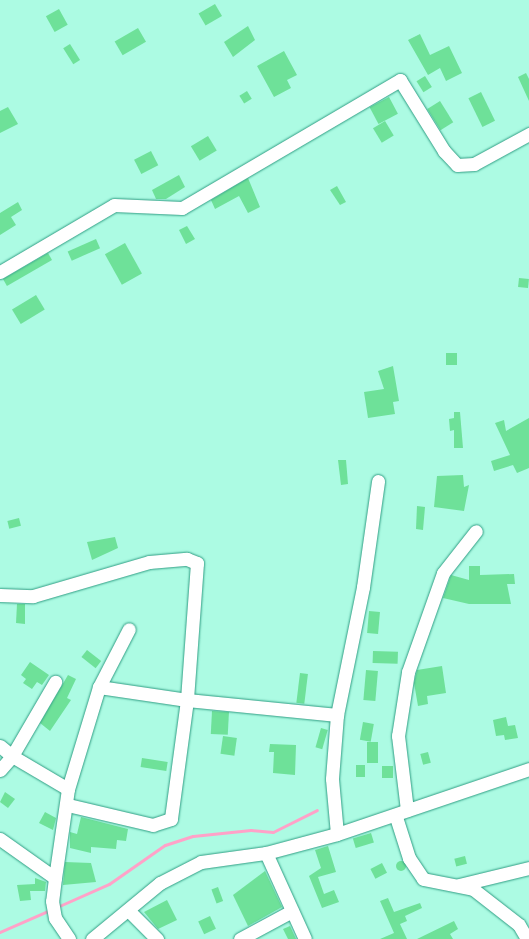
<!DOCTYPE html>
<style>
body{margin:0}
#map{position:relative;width:529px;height:939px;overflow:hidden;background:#acfbe3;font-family:Mulish,sans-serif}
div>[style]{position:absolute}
.stream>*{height:3px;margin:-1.5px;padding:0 1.5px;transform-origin:1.5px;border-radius:1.5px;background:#ffa2c8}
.building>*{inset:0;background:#6ee199;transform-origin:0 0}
.round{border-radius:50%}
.roads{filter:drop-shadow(0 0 1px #309e84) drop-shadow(0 0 1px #309e84)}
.minor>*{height:13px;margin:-6.5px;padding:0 6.5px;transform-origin:6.5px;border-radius:6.5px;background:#fff}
span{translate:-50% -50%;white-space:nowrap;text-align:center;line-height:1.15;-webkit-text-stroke:3px #acfbe3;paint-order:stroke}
</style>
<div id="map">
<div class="stream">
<div style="left:57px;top:907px;width:57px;rotate:-23.9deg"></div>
<div style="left:109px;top:884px;width:68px;rotate:-34.9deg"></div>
<div style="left:165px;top:845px;width:29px;rotate:-18deg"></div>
<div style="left:193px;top:836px;width:58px;rotate:-5.9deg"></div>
<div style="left:251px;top:830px;width:22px;rotate:5deg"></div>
<div style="left:273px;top:832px;width:49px;rotate:-26.6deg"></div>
<div style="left:0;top:932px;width:55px;rotate:-23.7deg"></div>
</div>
<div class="building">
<div style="left:215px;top:4px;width:14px;height:19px;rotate:60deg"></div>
<div style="left:59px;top:9px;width:18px;height:15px;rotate:61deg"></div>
<div style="clip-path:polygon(248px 26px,255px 40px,233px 57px,224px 42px)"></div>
<div style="left:138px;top:28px;width:16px;height:27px;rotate:60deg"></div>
<div style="clip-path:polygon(420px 34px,430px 55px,449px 46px,462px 73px,446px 81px,440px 68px,428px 75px,408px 40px)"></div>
<div style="left:70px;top:44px;width:19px;height:8px;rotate:58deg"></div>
<div style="clip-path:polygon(284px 51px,297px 75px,287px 80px,291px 88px,274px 97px,257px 66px)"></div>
<div style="clip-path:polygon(526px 73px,529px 79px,529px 101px,518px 77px)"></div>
<div style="left:425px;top:76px;width:13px;height:10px;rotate:58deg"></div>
<div style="left:247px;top:91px;width:9px;height:9px;rotate:58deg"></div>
<div style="left:481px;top:92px;width:32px;height:14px;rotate:64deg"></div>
<div style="left:389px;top:97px;width:19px;height:22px;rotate:62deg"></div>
<div style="left:440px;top:101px;width:25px;height:15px;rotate:58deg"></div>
<div style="clip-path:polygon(8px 107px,18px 124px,0 133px,0 111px)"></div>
<div style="left:385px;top:121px;width:17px;height:14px;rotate:59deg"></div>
<div style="left:208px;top:136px;width:17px;height:20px;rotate:59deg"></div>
<div style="left:151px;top:151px;width:16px;height:19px;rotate:63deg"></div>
<div style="clip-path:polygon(179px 175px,185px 187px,166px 199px,156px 199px,152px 190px)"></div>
<div style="clip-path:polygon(248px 178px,260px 207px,248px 213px,239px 196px,215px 209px,211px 200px)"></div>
<div style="clip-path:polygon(337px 186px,346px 202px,340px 205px,330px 190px)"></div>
<div style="clip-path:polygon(18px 202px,22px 210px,11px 217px,16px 225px,0 235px,0 213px)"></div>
<div style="clip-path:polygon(187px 226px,195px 239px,186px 244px,179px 230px)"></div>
<div style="left:96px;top:239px;width:10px;height:31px;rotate:66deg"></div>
<div style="left:125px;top:243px;width:35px;height:23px;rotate:61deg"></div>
<div style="left:48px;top:253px;width:8px;height:52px;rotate:60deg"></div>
<div style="left:519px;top:278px;width:10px;height:9px;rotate:6deg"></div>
<div style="left:36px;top:295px;width:17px;height:28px;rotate:59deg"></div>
<div style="left:446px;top:353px;width:11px;height:12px"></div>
<div style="clip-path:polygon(393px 366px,399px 401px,393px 402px,395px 414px,368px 418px,364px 392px,384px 389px,378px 371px)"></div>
<div style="clip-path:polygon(454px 412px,460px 412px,463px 448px,454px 448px,454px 430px,450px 431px,449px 419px,454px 418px)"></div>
<div style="clip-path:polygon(529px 418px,529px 468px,517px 473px,513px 465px,494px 471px,491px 461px,510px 455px,495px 423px,504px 420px,506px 431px)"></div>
<div style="clip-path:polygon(338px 460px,346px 460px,348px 484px,341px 485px)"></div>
<div style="clip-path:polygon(463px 475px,464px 487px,469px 485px,464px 511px,434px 507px,437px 476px)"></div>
<div style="clip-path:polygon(417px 506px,425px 507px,423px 530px,416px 529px)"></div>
<div style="left:19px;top:518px;width:8px;height:12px;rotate:76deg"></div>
<div style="clip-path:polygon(115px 537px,118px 548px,92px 560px,87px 542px)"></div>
<div style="clip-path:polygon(469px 566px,480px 566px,480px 575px,514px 574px,515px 584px,507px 584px,511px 604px,469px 604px,443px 598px,451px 575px,469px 580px)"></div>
<div style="clip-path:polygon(17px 604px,25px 604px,25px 624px,16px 623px)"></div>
<div style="left:369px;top:611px;width:11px;height:22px;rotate:5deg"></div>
<div style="left:87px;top:650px;width:18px;height:9px;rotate:38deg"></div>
<div style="left:373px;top:651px;width:25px;height:12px;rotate:2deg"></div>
<div style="clip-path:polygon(30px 662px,49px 675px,42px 685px,37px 682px,32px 689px,23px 683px,26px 679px,21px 675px)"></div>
<div style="clip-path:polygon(442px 666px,446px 693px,427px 696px,428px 704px,418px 706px,414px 683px,417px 670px)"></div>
<div style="left:366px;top:670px;width:12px;height:30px;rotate:5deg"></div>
<div style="left:300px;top:673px;width:8px;height:30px;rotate:7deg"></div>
<div style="clip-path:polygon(68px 675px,76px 679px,67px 698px,71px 700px,50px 731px,40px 723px)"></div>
<div style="left:212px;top:711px;width:17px;height:23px;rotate:3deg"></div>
<div style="clip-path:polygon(506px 717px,508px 726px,515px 725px,518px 738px,505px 740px,504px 735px,496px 736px,493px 720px)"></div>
<div style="left:363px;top:722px;width:11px;height:18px;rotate:10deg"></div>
<div style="left:321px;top:728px;width:7px;height:20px;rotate:16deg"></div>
<div style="left:223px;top:736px;width:14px;height:18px;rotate:8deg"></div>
<div style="left:367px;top:742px;width:11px;height:21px"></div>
<div style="clip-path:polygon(270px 744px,296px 745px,295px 775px,273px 773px,274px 752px,269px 752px)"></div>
<div style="left:428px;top:752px;width:11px;height:8px;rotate:75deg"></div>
<div style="left:142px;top:758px;width:26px;height:9px;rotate:9deg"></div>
<div style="left:356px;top:765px;width:9px;height:12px"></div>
<div style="left:382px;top:766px;width:11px;height:12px"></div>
<div style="clip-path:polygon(5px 792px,15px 799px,8px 808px,0 802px)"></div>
<div style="clip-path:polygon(45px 812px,56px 818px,53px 830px,39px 823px)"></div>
<div style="clip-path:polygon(81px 817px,128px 829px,126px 841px,117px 840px,116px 849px,91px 847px,91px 853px,70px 848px,70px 832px,77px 834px)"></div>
<div style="left:371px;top:833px;width:10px;height:19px;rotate:73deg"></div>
<div style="clip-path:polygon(328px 846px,336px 872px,318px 877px,324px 894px,334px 890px,339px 902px,322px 908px,309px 876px,321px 868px,315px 850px)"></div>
<div style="left:465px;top:856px;width:8px;height:11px;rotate:76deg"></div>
<div class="round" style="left:396px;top:861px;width:10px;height:10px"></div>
<div style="clip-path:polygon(65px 862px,91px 863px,96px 882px,63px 885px)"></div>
<div style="left:382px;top:863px;width:11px;height:13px;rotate:63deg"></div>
<div style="clip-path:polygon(265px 871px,282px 907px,248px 926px,233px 895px)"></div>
<div style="clip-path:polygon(35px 878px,46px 882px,45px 891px,30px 891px,31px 900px,20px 901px,17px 885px,35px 884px)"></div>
<div style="left:218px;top:887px;width:15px;height:7px;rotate:70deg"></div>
<div style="clip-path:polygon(388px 898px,394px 912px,420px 903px,422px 908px,405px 916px,407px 921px,400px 924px,407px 939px,380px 939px,394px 933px,380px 901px)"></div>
<div style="clip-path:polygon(167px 900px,177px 920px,158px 929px,144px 912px)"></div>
<div style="left:210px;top:916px;width:14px;height:13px;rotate:65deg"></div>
<div style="clip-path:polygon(454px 921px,458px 929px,450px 934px,453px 939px,417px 939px)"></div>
<div style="clip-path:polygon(290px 926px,296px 939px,288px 939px,283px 929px)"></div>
</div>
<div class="roads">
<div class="minor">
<div style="left:0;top:272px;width:132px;rotate:-30.4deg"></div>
<div style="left:114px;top:205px;width:68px;rotate:2.5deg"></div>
<div style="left:182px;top:208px;width:253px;rotate:-30.4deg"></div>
<div style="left:400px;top:80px;width:84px;rotate:58.2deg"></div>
<div style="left:444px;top:151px;width:19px;rotate:47deg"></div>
<div style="left:457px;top:165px;width:17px;rotate:-3deg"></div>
<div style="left:474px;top:164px;width:63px;rotate:-28.6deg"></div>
<div style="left:0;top:595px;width:33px;rotate:2deg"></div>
<div style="left:33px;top:596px;width:121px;rotate:-16.3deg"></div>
<div style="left:149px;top:562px;width:38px;rotate:-5deg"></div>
<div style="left:187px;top:559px;width:11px;rotate:22deg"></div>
<div style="left:197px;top:563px;width:137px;rotate:94.2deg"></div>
<div style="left:187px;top:700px;width:120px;rotate:97.7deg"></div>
<div style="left:171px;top:819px;width:19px;rotate:162deg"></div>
<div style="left:153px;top:825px;width:87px;rotate:-166.8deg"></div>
<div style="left:99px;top:687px;width:89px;rotate:8.4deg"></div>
<div style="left:187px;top:700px;width:151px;rotate:5.7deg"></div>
<div style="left:337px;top:715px;width:64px;rotate:94.5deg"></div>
<div style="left:332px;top:779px;width:55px;rotate:84.8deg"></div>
<div style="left:337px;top:715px;width:131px;rotate:-78.5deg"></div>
<div style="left:363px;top:587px;width:107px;rotate:-81.9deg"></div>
<div style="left:0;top:746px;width:16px;rotate:40deg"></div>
<div style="left:12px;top:756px;width:86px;rotate:-59.8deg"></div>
<div style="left:0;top:770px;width:18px;rotate:-49deg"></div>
<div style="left:12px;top:756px;width:65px;rotate:30.5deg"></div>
<div style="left:407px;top:810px;width:75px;rotate:-96.9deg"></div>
<div style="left:398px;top:736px;width:65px;rotate:-81.1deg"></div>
<div style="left:408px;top:672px;width:105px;rotate:-70.5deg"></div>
<div style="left:443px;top:573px;width:53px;rotate:-51.8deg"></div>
<div style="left:396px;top:817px;width:43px;rotate:72.4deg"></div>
<div style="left:409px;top:858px;width:25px;rotate:56deg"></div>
<div style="left:423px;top:879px;width:51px;rotate:11.3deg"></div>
<div style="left:473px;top:889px;width:58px;rotate:38deg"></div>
<div style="left:519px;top:925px;width:16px;rotate:60deg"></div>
<div style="left:0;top:839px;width:67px;rotate:35.3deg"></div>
<div style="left:55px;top:878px;width:23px;rotate:97deg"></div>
<div style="left:52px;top:901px;width:17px;rotate:80deg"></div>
<div style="left:55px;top:918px;width:25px;rotate:56deg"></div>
<div style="left:266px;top:853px;width:94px;rotate:65.6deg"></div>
<div style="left:55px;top:878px;width:90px;rotate:-81.7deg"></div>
<div style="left:68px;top:789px;width:107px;rotate:-73.1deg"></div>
<div style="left:99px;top:687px;width:65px;rotate:-62.7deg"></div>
<div style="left:459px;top:885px;width:72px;rotate:-13.7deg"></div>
<div style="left:129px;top:911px;width:40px;rotate:45deg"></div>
<div style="left:92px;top:939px;width:88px;rotate:-39.5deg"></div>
<div style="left:160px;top:883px;width:46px;rotate:-27.1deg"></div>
<div style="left:201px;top:862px;width:66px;rotate:-7.9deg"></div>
<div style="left:266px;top:853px;width:73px;rotate:-15deg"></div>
<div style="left:337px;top:834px;width:203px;rotate:-18.7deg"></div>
<div style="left:240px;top:939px;width:59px;rotate:-28.3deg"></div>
</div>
</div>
</div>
